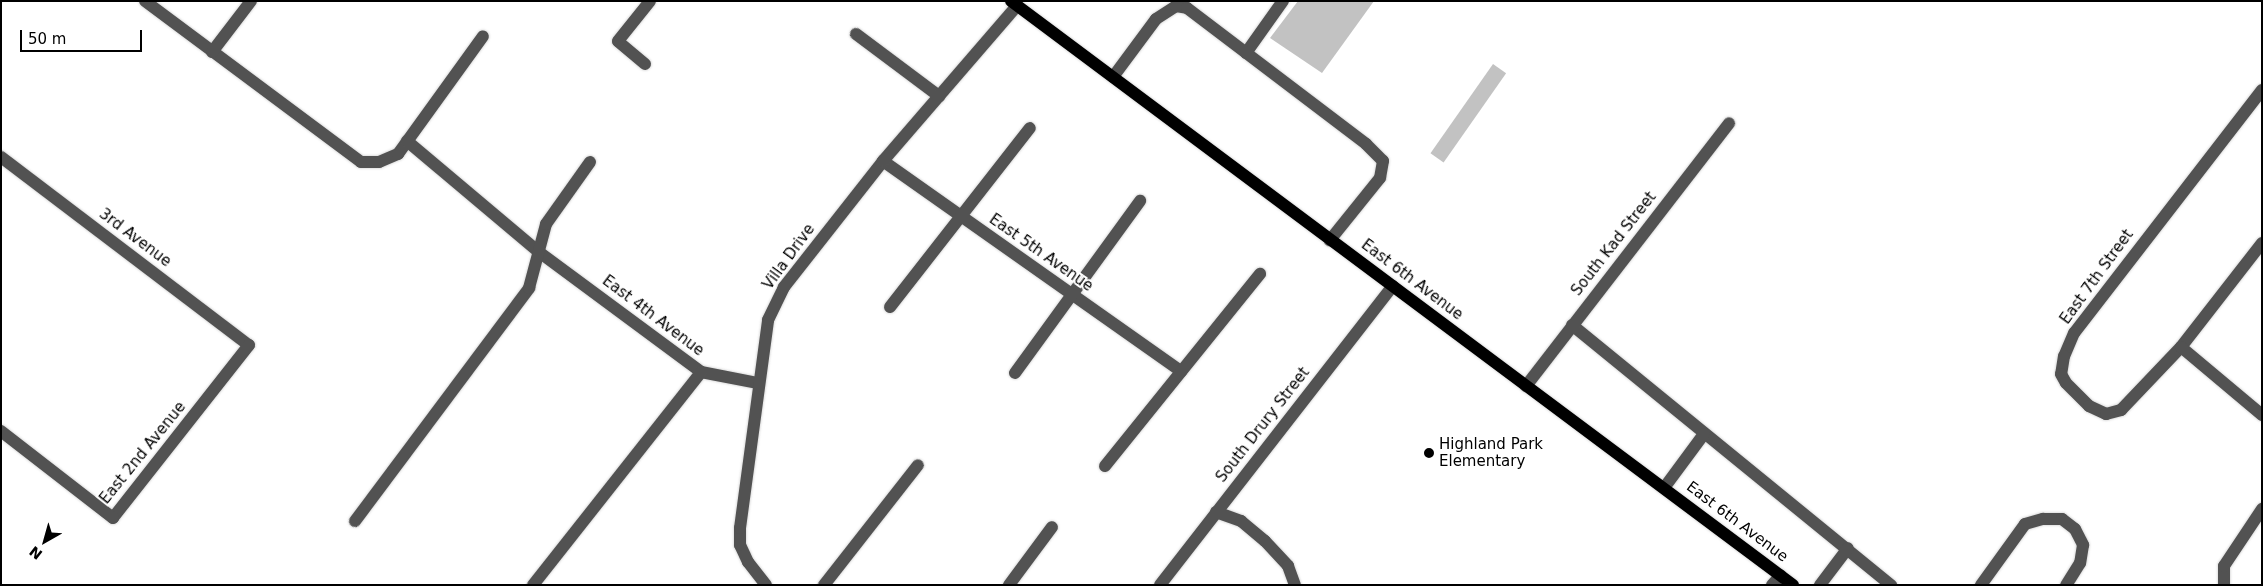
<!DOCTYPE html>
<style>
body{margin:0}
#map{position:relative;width:2263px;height:586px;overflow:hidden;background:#fff;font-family:"DejaVu Sans",sans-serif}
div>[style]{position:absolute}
.building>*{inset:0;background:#c2c2c2;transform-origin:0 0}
.roads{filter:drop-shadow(0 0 1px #dbdbdb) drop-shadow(0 0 1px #dbdbdb)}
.minor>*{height:12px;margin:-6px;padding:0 6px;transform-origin:6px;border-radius:6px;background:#525252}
.major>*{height:12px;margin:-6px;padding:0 6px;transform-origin:6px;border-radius:6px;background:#000}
.dots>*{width:14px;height:14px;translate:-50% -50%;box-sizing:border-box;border:2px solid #fff;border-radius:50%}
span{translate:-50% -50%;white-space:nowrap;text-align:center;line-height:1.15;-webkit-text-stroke:4px #fff;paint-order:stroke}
.street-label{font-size:15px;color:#000}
.poi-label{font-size:15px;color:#000}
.left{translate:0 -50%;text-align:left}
.frame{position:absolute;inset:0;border:2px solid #000;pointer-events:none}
.north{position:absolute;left:20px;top:516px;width:50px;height:50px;-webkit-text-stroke:4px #fff;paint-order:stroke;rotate:218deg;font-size:14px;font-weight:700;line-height:20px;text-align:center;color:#000}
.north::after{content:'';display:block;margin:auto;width:18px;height:22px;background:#000;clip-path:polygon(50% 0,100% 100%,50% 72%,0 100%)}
.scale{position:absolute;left:20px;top:30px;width:122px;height:22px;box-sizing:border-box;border:2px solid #000;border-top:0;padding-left:6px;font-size:15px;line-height:18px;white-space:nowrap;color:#000;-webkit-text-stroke:4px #fff;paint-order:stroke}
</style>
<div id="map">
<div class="building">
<div style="clip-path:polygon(1298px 1px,1374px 1px,1322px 73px,1270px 38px)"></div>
<div style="left:1493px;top:64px;width:16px;height:109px;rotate:35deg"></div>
</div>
<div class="roads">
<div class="minor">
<div style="left:145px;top:1px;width:269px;rotate:36.7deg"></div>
<div style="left:361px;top:162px;width:18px"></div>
<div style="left:379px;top:162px;width:21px;rotate:-23deg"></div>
<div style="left:398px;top:154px;width:145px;rotate:-54.2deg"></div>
<div style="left:856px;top:34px;width:104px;rotate:36.8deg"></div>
<div style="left:212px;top:52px;width:64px;rotate:-52.6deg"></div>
<div style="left:1246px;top:53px;width:64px;rotate:-54.6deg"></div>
<div style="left:645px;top:64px;width:35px;rotate:-140deg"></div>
<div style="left:618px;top:41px;width:51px;rotate:-51.3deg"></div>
<div style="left:1113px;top:77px;width:72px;rotate:-53.4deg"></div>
<div style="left:1156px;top:19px;width:24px;rotate:-33deg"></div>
<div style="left:1176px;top:6px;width:11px;rotate:10deg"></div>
<div style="left:1187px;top:8px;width:225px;rotate:37.2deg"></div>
<div style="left:1366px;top:144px;width:24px;rotate:45deg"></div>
<div style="left:1383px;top:161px;width:17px;rotate:100deg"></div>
<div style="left:1380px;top:178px;width:80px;rotate:128.9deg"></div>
<div style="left:2262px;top:90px;width:307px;rotate:127.7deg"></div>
<div style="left:2074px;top:333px;width:25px;rotate:113deg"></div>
<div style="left:2064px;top:356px;width:18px;rotate:99deg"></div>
<div style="left:2061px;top:374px;width:10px;rotate:61deg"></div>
<div style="left:2066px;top:383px;width:33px;rotate:45deg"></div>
<div style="left:2089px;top:406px;width:19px;rotate:25deg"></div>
<div style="left:2106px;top:414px;width:16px;rotate:-15deg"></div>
<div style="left:2121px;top:410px;width:87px;rotate:-46.4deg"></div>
<div style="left:2181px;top:347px;width:132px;rotate:-52.1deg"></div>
<div style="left:407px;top:141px;width:172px;rotate:40.1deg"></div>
<div style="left:539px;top:252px;width:202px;rotate:36.5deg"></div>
<div style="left:701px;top:372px;width:57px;rotate:11.1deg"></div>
<div style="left:1px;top:157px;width:311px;rotate:37.2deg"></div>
<div style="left:249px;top:345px;width:220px;rotate:128.2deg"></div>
<div style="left:113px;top:518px;width:142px;rotate:-142.2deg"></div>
<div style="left:883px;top:161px;width:365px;rotate:35.2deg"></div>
<div style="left:890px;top:307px;width:227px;rotate:-52deg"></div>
<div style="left:1572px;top:325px;width:412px;rotate:39.2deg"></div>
<div style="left:2181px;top:347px;width:106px;rotate:40deg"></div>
<div style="left:1015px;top:373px;width:213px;rotate:-54deg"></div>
<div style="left:1526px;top:386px;width:332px;rotate:-52.3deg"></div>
<div style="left:1105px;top:466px;width:247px;rotate:-51.1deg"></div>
<div style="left:1664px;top:488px;width:67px;rotate:-53.5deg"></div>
<div style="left:1216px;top:512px;width:27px;rotate:20deg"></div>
<div style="left:1241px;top:521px;width:31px;rotate:40deg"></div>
<div style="left:1265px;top:541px;width:34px;rotate:47deg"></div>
<div style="left:1288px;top:566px;width:20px;rotate:70deg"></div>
<div style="left:355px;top:521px;width:291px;rotate:-53.2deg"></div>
<div style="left:529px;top:288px;width:66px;rotate:-75.1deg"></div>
<div style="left:546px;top:224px;width:76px;rotate:-54.6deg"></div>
<div style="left:533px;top:585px;width:271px;rotate:-51.7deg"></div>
<div style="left:766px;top:585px;width:29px;rotate:-128deg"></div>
<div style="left:748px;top:562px;width:19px;rotate:-115deg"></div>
<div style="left:740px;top:545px;width:17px;rotate:-90deg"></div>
<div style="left:740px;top:528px;width:210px;rotate:-82.3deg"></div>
<div style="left:768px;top:320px;width:37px;rotate:-64deg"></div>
<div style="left:784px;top:287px;width:160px;rotate:-51.8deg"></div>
<div style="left:883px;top:161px;width:205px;rotate:-49.2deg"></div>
<div style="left:824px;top:585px;width:152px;rotate:-51.9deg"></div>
<div style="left:1009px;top:585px;width:72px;rotate:-53.4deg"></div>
<div style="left:1160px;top:585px;width:379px;rotate:-52.1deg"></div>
<div style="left:1772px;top:585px;width:13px;rotate:-48deg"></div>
<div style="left:1820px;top:585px;width:46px;rotate:-52.9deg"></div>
<div style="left:1981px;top:585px;width:75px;rotate:-54.2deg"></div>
<div style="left:2025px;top:524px;width:19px;rotate:-16deg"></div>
<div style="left:2043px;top:519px;width:19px"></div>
<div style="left:2062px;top:519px;width:16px;rotate:38deg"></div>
<div style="left:2075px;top:529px;width:18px;rotate:63deg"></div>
<div style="left:2083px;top:545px;width:18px;rotate:99deg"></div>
<div style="left:2080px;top:563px;width:26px;rotate:122deg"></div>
<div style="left:2224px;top:585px;width:19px;rotate:-90deg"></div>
<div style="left:2224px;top:566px;width:69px;rotate:-56.3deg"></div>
</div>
<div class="major">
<div style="left:1011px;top:1px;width:976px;rotate:36.75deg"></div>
</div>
</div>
<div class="dots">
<div style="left:1429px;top:453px;background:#000"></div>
</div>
<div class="street-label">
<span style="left:135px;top:238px;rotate:37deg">3rd Avenue</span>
<span style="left:1614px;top:244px;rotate:-52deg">South Kad Street</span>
<span style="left:1041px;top:253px;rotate:35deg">East 5th Avenue</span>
<span style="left:789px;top:257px;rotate:-54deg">Villa Drive</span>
<span style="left:2097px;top:277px;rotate:-54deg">East 7th Street</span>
<span style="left:1412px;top:280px;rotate:37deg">East 6th Avenue</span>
<span style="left:653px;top:316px;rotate:37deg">East 4th Avenue</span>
<span style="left:1263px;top:425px;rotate:-52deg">South Drury Street</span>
<span style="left:143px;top:453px;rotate:-51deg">East 2nd Avenue</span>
<span style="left:1737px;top:522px;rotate:37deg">East 6th Avenue</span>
</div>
<div class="poi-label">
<span class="left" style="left:1439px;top:453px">Highland Park<br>Elementary</span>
</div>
<div class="frame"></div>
<div class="north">N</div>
<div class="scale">50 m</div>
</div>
